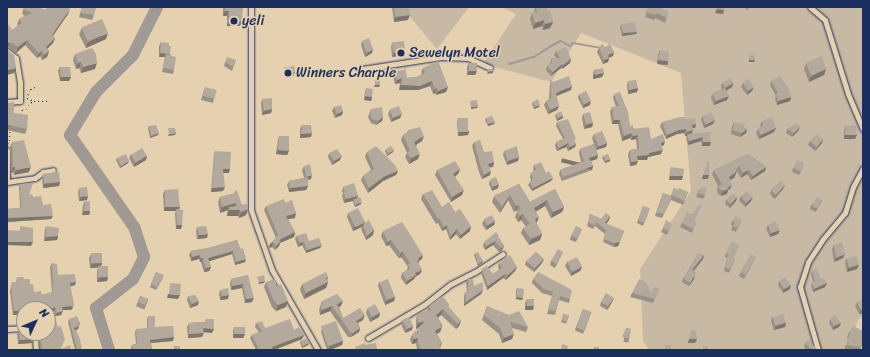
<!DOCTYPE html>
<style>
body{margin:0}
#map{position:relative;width:870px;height:357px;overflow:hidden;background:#e5d1b0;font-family:Sriracha,sans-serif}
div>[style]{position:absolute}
.green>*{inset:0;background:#c8b9a4}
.stream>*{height:2px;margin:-1px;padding:0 1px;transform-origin:1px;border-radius:1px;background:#a09994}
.river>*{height:12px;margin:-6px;padding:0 6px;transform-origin:6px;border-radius:6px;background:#a09994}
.path>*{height:1px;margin-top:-0.5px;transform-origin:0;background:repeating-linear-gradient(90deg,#1b2f5e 0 1px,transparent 0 4px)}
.roads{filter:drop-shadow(0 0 1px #1b2f5e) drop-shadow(0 0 1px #1b2f5e)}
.minor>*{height:5px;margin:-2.5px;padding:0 2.5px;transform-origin:2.5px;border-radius:2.5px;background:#e5d1b0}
.wall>*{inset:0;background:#9a9186;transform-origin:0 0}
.shaded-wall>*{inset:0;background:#7d766d;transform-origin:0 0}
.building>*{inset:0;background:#b3a99c;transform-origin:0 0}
.dots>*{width:11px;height:11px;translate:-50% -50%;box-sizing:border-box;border:2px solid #e5d1b0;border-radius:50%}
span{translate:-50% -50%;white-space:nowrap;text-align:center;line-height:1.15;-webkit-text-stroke:3px #e5d1b0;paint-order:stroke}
.poi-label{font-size:14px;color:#1b2f5e}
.left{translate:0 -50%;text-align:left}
.frame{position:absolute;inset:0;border:8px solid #1b2f5e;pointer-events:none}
.north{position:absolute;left:16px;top:301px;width:40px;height:40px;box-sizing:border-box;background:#e5d1b0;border:1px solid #94908f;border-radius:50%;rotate:46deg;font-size:11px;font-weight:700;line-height:16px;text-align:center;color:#1b2f5e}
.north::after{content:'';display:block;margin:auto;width:14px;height:18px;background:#1b2f5e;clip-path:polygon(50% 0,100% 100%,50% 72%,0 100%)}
</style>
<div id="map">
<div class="green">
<div style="clip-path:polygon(402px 7px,469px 7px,437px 49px)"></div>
<div style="clip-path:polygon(502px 7px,863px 7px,863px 315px,858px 320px,847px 350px,649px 350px,643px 341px,640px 269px,691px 191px,681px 73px,581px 33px,551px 82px,483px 64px,516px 14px)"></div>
</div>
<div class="stream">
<div style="left:509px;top:64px;width:26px;rotate:-16deg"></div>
<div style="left:534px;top:57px;width:20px;rotate:-33deg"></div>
<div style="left:551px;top:46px;width:11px;rotate:-27deg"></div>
<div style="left:561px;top:41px;width:10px;rotate:29deg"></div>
<div style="left:570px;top:46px;width:4px;rotate:-45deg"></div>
<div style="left:573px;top:43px;width:28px;rotate:10deg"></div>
</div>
<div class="river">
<div style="left:109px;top:350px;width:44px;rotate:-107.2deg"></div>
<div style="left:96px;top:308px;width:47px;rotate:-38.1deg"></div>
<div style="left:133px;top:279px;width:25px;rotate:-63deg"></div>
<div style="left:144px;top:257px;width:32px;rotate:-108deg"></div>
<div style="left:134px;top:227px;width:112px;rotate:-124.8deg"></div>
<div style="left:70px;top:135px;width:50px;rotate:-58.8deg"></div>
<div style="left:96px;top:92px;width:52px;rotate:-45deg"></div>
<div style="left:133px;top:55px;width:54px;rotate:-63.4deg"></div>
</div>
<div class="path">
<div style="left:35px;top:87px;width:7px;rotate:153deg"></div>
<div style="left:29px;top:90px;width:8px;rotate:104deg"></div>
<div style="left:27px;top:98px;width:8px;rotate:23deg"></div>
<div style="left:34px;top:101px;width:15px"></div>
<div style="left:21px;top:114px;width:4px;rotate:-76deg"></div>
<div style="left:22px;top:110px;width:4px;rotate:-14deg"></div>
<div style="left:26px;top:109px;width:11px;rotate:-52deg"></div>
<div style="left:9px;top:144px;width:15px;rotate:-86deg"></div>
</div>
<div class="roads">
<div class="minor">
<div style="left:251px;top:7px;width:203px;rotate:90deg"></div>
<div style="left:251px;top:210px;width:64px;rotate:70.7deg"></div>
<div style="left:272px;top:270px;width:92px;rotate:60.1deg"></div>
<div style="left:810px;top:7px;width:20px;rotate:41deg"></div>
<div style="left:825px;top:20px;width:77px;rotate:72.7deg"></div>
<div style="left:848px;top:94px;width:38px;rotate:67deg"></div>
<div style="left:7px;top:51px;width:11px;rotate:38deg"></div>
<div style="left:16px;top:58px;width:24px;rotate:81deg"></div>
<div style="left:20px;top:82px;width:19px;rotate:90deg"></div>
<div style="left:20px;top:101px;width:13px;rotate:176deg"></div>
<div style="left:362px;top:69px;width:80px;rotate:-8.6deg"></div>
<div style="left:441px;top:57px;width:27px;rotate:2deg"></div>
<div style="left:468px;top:58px;width:24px;rotate:24deg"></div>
<div style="left:7px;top:150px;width:32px;rotate:90deg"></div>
<div style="left:7px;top:182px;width:28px;rotate:-8deg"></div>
<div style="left:35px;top:178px;width:10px;rotate:-37deg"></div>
<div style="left:43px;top:172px;width:10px;rotate:-11deg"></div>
<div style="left:7px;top:329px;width:17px;rotate:-3deg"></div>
<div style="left:35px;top:333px;width:17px;rotate:87deg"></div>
<div style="left:368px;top:338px;width:65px;rotate:-30.5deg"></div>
<div style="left:424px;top:305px;width:34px;rotate:-38deg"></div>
<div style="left:451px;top:284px;width:27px;rotate:-27deg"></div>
<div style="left:475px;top:272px;width:33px;rotate:-33deg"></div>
<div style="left:818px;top:350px;width:66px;rotate:-105.9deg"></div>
<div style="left:800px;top:287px;width:26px;rotate:-72deg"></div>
<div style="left:808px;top:262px;width:27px;rotate:-57deg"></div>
<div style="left:823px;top:239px;width:34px;rotate:-50deg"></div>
<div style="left:845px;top:213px;width:27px;rotate:-73deg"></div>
<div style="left:853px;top:187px;width:21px;rotate:-62deg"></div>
</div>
</div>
<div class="wall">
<div style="clip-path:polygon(24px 7px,68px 14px,53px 36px,55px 38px,53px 43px,47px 49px,49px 51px,47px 57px,42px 60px,40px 56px,37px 58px,25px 45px,16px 53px,8px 47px,7px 48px,7px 26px,12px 30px,18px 26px,17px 24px,19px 19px,25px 16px,22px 14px)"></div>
<div style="clip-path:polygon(82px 7px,94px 15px,92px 20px,79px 17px)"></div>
<div style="clip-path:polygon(224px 7px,243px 7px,240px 26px,227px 26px,227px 16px,223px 16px,223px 9px)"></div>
<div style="clip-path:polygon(392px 7px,409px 7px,408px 20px,394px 22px)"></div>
<div style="clip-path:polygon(535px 7px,546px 7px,547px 11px,553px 22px,550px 28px,543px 30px,542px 26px,533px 29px,530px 19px,532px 13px,534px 13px)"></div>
<div style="clip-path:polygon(647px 7px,659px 7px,667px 17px,665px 23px,655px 18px,654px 20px,645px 17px,648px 8px)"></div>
<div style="clip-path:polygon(744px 7px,750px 7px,747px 10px)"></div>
<div style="clip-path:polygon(621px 24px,637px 32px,636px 34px,622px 36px,620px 27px)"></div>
<div style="clip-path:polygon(82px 28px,106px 39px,86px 48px,79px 34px)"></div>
<div style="clip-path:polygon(362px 41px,372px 53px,365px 57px,361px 45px)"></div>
<div style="clip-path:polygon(161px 42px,169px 55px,174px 70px,173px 74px,162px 72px,165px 57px,159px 57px,159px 46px)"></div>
<div style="clip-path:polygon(392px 43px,405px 51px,403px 55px,392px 57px,391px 47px)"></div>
<div style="clip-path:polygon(599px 48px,613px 56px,609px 58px,608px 62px,603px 64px,597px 52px)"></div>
<div style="clip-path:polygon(660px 50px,667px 65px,657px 64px,658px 54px)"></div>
<div style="clip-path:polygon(556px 51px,571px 59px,570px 63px,562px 69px,561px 68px,551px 76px,546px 70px,547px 66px,550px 64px,552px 58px,556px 58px,554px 55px)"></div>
<div style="clip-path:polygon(75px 54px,95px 69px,81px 73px,79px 68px,76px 69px,73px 60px)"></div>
<div style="clip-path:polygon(236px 60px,232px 71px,224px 66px,225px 62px)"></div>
<div style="clip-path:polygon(469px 63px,475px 75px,467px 75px,467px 67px)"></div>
<div style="clip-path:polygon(806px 63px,826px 69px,824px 75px,809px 82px,804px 69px)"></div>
<div style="clip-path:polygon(60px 67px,71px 77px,69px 81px,60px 81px,58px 71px)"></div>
<div style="clip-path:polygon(285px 67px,295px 72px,293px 76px,284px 77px,284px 71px)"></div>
<div style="clip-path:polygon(423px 68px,448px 87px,446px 92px,436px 95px,435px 93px,433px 94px,430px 86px,418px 90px,399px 90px,400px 83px,395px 84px,393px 76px,395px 71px,407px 78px,417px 77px,422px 74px,421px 72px)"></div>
<div style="clip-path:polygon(594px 70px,604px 73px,602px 77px,593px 79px,593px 74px)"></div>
<div style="clip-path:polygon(551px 80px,553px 82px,571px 90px,556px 96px,559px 106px,557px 110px,548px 114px,544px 105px,546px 101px,549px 99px,550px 84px)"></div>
<div style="clip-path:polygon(628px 81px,638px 88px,637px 92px,628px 94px,627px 85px)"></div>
<div style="clip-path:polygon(771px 81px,791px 97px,790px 101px,777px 105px,775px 98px,776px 96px,770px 85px)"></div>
<div style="clip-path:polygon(722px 83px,733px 83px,732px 87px,726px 91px,727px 100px,714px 105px,711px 98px,712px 94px,722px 89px,721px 87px)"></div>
<div style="clip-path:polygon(743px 83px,752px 91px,747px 95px,741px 87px)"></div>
<div style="clip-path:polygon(205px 87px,214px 99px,213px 103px,201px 100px)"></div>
<div style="clip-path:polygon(366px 88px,372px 97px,371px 101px,364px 100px,365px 92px)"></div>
<div style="clip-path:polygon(579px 94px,590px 105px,583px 108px,578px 98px)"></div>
<div style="clip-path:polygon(614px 94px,630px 126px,651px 139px,664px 145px,662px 146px,661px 154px,648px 157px,647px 160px,638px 160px,636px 165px,630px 166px,628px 154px,630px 150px,637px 149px,636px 139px,631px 140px,630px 138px,622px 141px,618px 124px,612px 124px,610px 112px,612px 107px,616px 107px,613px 98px)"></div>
<div style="clip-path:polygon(262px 99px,272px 109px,271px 113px,262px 115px,261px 103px)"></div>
<div style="clip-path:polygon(533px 102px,539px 107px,534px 109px,532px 104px)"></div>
<div style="clip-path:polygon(7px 103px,14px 113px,27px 129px,25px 134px,7px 130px)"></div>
<div style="clip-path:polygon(334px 107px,343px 111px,342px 115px,335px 118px,332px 111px)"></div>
<div style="clip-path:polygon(371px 109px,383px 117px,382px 121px,376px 125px,371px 123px,368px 117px)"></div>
<div style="clip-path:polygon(390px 110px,402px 114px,400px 118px,391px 122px,388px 114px)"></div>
<div style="clip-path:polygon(556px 114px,563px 116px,563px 118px,557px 121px,555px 116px)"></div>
<div style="clip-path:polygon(583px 114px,593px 123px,592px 127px,584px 129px,582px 118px)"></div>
<div style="clip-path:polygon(702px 116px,713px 124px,704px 128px,701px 120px)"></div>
<div style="clip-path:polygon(458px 118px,469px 131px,468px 135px,458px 136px,457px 122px)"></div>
<div style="clip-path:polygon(486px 118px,494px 124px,488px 126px,485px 120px)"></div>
<div style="clip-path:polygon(685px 119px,696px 124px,695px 128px,693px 128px,692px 133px,691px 134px,710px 134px,710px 146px,702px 146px,701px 141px,688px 145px,686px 138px,687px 136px,685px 136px,684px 133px,677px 134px,666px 139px,660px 126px,662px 122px)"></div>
<div style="clip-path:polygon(762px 121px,776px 128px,774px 132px,759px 139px,756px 133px,758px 129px,761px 126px,760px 125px)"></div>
<div style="clip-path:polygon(557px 122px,575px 142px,576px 144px,575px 147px,568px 151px,566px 147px,557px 151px,555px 146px,556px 142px,563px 139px,556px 126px)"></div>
<div style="clip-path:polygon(734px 122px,744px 128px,747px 129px,746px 133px,740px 137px,731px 134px,732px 126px)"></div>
<div style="clip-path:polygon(302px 125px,311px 137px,300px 138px,300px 129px)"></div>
<div style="clip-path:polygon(149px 126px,158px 135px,150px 138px,148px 128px)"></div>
<div style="clip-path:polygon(845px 126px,855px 139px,844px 139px,844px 130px)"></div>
<div style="clip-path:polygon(800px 127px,798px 131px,792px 137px,786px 133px,787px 129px)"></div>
<div style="clip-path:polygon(408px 130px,422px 141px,417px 144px,416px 146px,418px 159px,409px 164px,405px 157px,407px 153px,401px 140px,403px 135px,407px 133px)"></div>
<div style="clip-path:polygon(594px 134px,607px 143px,606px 147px,596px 150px,598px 155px,597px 159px,591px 161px,593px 166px,592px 170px,562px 181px,559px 174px,560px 170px,581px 162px,579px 153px,580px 149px,594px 144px,592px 138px)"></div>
<div style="clip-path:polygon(279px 136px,289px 151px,287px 155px,276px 154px,278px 140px)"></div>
<div style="clip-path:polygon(810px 141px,822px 143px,815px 151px,808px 145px)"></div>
<div style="clip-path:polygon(12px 142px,29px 172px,14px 175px,13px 172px,11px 173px,10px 148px)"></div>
<div style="clip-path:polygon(474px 142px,494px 162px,493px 167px,489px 167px,490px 175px,482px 179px,479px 172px,472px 146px)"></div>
<div style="clip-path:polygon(386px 149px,393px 152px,387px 156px,385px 151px)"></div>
<div style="clip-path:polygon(215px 151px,229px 173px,223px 173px,223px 191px,211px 192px,214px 155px)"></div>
<div style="clip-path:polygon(504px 151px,518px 161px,507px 165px,503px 155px)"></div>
<div style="clip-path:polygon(367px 152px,398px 171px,396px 175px,383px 181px,368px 193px,361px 180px,363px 176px,371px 170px,365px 157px)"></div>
<div style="clip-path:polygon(329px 153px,340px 160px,332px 165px,328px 157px)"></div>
<div style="clip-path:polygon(131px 154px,147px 156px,146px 160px,134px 167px,129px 158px)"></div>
<div style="clip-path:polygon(748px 154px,766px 167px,765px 171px,751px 180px,747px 174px,741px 178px,737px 171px,734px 178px,730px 180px,730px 189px,728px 190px,727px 194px,721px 196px,718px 194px,717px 190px,718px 186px,712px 174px,714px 170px)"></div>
<div style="clip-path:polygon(603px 156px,610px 161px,605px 163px,602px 158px)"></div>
<div style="clip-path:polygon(117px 158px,129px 161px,128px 163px,120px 168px,116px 160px)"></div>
<div style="clip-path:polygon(534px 165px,553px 178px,551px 181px,532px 191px,528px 185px,530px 182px,531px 180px,530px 177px,531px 173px,534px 171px,533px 169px)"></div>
<div style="clip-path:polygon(304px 166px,311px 179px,308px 180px,308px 186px,306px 190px,289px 192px,287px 185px,289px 181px,304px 178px,302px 170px)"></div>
<div style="clip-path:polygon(671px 167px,682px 180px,669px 180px,670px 171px)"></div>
<div style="clip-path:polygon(803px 167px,799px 175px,792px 172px,793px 168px)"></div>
<div style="clip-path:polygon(460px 169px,458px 174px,455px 176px,462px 195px,451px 202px,435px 175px,437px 170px)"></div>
<div style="clip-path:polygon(43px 174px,60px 182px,59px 186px,43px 188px,42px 178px)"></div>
<div style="clip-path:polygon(490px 180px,498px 188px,492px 191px,489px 184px)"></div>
<div style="clip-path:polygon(20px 184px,29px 195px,43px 205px,51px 219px,7px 222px,7px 209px,20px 208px,19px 187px)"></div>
<div style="clip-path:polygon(519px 184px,530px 202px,555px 189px,564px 207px,562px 212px,551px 218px,545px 206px,536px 211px,537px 222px,536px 223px,542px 234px,540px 240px,529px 245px,521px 233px,523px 228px,526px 227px,521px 220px,518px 222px,515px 217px,517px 212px,516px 210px,514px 212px,508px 200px,500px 213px,492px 202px,494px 196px)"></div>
<div style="clip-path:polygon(785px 185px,783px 189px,774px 199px,770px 194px,771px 190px)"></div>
<div style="clip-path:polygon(343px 187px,358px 196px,357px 198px,361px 204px,355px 207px,353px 202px,354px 200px,344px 203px,342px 196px,343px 194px,342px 191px)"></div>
<div style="clip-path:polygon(79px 188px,87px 200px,79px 201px,78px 192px)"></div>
<div style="clip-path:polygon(674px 188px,678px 190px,688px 192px,683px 205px,671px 200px,662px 218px,655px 216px,663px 193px,671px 196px)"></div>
<div style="clip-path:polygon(699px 189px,705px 195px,703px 199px,696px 197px)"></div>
<div style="clip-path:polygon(165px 190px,180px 207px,179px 209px,182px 225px,181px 229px,176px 229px,175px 213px,176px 211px,164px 211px,163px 194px)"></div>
<div style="clip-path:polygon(235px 191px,246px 215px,239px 218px,238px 216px,227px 216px,227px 213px,228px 210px,220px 213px,218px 202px,220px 197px,234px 194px)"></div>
<div style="clip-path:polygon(423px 194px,442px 207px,455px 212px,470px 231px,460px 239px,456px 234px,450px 240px,446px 229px,442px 231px,438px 223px,436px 224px,421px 199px)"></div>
<div style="clip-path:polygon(741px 196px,753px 197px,751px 201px,745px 207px,739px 200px)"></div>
<div style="clip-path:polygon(737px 197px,736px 201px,730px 208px,725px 204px,726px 200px)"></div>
<div style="clip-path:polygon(822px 200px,820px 204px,815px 212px,810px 209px,811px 205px)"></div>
<div style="clip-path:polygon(85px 201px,90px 211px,89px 215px,82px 215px,83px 205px)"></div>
<div style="clip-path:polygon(266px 206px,295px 218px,288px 219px,295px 232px,294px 237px,280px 243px,279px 246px,275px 250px,272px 247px,269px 248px,270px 244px,276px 238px,264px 210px)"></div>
<div style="clip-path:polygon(643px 206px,649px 211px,643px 226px,637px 223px)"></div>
<div style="clip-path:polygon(701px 206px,694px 221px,696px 223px,692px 233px,680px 227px,682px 223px)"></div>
<div style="clip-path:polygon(348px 213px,364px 224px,374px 230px,373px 235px,366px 240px,361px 229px,363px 226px,353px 231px,347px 217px)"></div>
<div style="clip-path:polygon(590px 214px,601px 219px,610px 216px,609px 220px,606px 224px,624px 231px,618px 246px,614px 247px,603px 242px,605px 234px,595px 226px,593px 229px,587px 226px)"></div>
<div style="clip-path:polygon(484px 220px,495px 221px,494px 225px,486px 230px,482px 224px)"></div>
<div style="clip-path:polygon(742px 220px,736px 232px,731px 230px,733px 226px,731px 225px,732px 221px)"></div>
<div style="clip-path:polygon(768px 225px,778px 234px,770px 237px,766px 229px)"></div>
<div style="clip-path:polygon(46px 226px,58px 236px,57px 240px,44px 241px,45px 229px)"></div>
<div style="clip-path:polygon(197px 227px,207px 238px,197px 239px,196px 231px)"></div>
<div style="clip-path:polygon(663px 228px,670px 228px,667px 235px,661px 232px)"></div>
<div style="clip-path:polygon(582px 229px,576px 242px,570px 240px,571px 236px)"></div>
<div style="clip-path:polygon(383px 231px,422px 259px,419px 261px,418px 263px,422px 270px,420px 274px,415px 277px,414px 279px,406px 285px,401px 278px,402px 273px,407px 270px,407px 269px,408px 267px,401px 257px,399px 258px,397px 256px,389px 245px,386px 246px,381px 236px)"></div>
<div style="clip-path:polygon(296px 236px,309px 241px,320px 248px,306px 253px,302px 245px,298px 247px,295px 239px)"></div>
<div style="clip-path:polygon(499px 238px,504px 246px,502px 250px,499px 252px,493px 245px,485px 250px,483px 246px,484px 242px)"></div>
<div style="clip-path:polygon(237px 240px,245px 262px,235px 265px,232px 254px,209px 261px,211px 267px,209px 271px,204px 272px,201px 262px,200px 262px,199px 259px,191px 261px,189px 255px,191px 251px,208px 248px)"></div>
<div style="clip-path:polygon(739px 245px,733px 258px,735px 259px,729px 273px,724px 271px,727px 258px,725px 257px,726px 253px)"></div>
<div style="clip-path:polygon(834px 245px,843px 258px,834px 262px,832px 249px)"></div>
<div style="clip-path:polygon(563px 252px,555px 268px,550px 265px,551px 261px)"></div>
<div style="clip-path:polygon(475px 253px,483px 261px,482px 263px,478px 266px,474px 255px)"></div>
<div style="clip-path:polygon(91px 254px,102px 263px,101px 267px,108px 277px,107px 281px,97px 282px,97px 271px,98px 268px,90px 268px,89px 258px)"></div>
<div style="clip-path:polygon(704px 255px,703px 259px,693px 271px,694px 279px,689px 286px,682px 282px,683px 278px)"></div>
<div style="clip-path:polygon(756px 257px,744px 279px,739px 276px,741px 272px)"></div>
<div style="clip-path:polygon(544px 259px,542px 263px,534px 272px,525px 265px,526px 261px)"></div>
<div style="clip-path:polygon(846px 259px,859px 265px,857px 269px,847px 272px,845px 263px)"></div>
<div style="clip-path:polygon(567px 262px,582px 267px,580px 271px,571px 276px,565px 266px)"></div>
<div style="clip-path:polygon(52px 263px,58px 275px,76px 282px,75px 285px,70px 286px,73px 308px,71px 310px,63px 310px,61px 315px,55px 316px,54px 311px,48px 309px,24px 309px,24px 314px,13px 315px,10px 291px,12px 282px,16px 282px,17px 277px,24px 279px,30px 284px,34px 292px,42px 295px,52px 292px,50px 267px)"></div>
<div style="clip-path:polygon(499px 263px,517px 267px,515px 271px,506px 280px,503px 278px,487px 290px,481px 273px,482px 269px,493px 274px,499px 270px,498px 267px)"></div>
<div style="clip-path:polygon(812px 271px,827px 283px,825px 287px,813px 292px,811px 286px,812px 283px,813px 282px,811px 274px)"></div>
<div style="clip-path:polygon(156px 272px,163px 278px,156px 290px,150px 287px)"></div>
<div style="clip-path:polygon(248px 275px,252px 302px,245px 303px,242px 288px,231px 290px,230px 283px,231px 279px)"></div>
<div style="clip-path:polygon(328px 277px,327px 280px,328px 282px,326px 288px,304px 299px,300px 290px,302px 284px)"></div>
<div style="clip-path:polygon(468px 279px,474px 286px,483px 290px,481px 294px,464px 306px,464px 296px,465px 292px,467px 292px,466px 283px)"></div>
<div style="clip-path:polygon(533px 279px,570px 299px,569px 303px,559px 300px,555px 315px,547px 314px,552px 296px,542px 293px,532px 283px)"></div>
<div style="clip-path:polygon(779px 281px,790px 289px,783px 293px,778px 285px)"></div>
<div style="clip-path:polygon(266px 282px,277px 286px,286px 307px,276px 311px,272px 307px,264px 287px)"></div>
<div style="clip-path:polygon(379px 282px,395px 297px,394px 301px,385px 305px,378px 286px)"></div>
<div style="clip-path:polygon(517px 288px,523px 298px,522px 300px,516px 299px,516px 290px)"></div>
<div style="clip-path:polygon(659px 289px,653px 303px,630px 297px,632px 293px,651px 293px)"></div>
<div style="clip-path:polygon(220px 290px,228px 299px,220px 300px,219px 294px)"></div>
<div style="left:140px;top:296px;width:9px;height:11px;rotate:21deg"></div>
<div style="clip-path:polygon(188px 296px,198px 305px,190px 308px,187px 300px)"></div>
<div style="clip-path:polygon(614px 298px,612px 302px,607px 310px,600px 306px,601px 302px)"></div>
<div style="clip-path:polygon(527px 299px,533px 310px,525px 310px,525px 303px)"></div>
<div style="clip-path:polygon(322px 301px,341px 306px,339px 307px,343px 318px,363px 320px,358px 323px,360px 328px,359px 332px,351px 337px,348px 337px,330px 311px,320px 315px,319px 310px)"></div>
<div style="clip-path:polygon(857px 302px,863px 313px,859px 314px,855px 306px)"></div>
<div style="clip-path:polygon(449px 304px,448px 307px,461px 321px,459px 326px,456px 329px,441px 315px,438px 317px,442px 327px,440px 332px,437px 334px,442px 343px,440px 348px,441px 350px,417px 350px,416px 343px,412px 344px,410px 340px,412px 335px,417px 332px,418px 328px,416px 329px,416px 320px,417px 314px,427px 311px,429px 306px)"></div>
<div style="clip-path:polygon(487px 306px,528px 327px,526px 332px,512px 328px,512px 339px,502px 343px,499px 334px,482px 320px)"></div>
<div style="clip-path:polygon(367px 309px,380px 313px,379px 317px,370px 322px,366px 313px)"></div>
<div style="left:583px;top:309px;width:9px;height:23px;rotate:21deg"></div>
<div style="clip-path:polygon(563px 315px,569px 316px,566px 324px,561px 322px)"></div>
<div style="clip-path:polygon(148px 316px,155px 327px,174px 337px,173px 341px,151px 343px,152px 350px,131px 350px,131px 348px,132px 345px,136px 344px,135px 333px,136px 329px,147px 329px,147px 320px)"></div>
<div style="clip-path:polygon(772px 317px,786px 323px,785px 327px,774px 330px,771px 321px)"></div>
<div style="clip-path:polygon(69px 319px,80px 323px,78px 329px,76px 330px,81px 350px,75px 350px,68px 322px)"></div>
<div style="clip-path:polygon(206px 319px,212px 333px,204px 332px,202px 337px,188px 338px,187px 327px,189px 323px,205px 322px)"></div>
<div style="clip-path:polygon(830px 319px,841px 323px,839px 327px,833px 330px,829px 323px)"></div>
<div style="clip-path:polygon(402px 320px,412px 330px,405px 333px,401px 324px)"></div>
<div style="clip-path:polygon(256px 323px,265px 328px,294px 330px,304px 335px,302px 339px,274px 350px,256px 350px,250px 338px,252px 335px,259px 332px,255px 327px)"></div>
<div style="clip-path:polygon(234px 327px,245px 334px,243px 338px,233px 338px,233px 331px)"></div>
<div style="clip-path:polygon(322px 328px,343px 341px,342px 345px,330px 350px,327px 350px,321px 332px)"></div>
<div style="left:626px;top:328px;width:5px;height:14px;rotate:11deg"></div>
<div style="clip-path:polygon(19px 330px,32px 343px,18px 344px,17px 334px)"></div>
<div style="clip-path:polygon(849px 332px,863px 342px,860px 350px,844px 350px,848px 339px,847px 338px)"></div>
<div style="clip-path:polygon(39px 333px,48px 333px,61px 349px,71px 350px,40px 350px,40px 343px,41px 340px,44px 339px,43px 333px,39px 334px)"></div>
<div style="clip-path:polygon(300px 341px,309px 343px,308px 345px,302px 348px,300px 343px)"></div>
<div style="clip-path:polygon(805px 343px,818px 350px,806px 350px,804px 347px)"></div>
</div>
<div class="shaded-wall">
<div style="clip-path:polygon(70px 9px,68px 14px,50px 40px,52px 35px)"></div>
<div style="clip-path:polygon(717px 9px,724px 10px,723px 14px,715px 13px)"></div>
<div style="clip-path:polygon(225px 11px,229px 11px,227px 16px,223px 16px)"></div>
<div style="clip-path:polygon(410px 15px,408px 20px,394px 22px,395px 17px)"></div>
<div style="clip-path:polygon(544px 20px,542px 26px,533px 29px,535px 23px)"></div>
<div style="clip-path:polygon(229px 21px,242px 21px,240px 26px,227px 26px)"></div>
<div style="clip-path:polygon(553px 22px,550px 28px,543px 30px,545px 24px)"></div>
<div style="clip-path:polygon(637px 32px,636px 34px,622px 36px,623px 33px)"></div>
<div style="clip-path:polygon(108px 33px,106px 39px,86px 48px,88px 42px)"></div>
<div style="clip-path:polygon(55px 38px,53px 43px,44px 52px,46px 47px)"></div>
<div style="clip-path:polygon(27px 40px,25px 45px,16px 53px,18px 47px)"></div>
<div style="clip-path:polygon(10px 42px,8px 47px,7px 48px,7px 44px)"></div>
<div style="clip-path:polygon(373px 49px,372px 53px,365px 57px,367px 53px)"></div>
<div style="clip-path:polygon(42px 51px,40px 56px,37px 58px,39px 53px)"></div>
<div style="clip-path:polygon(49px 51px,47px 57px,42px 60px,44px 55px)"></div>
<div style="clip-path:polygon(405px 51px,403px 55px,392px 57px,394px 53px)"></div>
<div style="clip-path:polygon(614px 52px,613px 56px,606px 59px,608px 55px)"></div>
<div style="clip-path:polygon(160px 53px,170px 54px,168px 58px,166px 54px,165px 57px,159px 57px)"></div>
<div style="clip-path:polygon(609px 58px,608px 62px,603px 64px,604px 60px)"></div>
<div style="clip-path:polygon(571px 59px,570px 63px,562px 69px,563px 65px)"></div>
<div style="left:658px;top:60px;width:10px;height:4px;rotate:6deg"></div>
<div style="clip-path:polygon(749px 60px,755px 60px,754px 62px,749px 62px)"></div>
<div style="clip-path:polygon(81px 62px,79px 68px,76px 69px,78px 63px)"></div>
<div style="clip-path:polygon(97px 63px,95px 69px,81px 73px,83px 67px)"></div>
<div style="clip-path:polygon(562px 64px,561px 68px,551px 76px,553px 72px)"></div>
<div style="clip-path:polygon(16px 68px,14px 73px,7px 75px,7px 70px)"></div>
<div style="clip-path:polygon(826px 69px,824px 75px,809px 82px,811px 76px)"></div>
<div style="clip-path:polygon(469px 71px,477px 71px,475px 75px,467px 75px)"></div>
<div style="clip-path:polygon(493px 71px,493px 73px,487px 74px,488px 72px)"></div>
<div style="clip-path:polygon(295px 72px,293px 76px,284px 77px,285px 73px)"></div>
<div style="clip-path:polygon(604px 73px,602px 77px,593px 79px,594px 75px)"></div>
<div style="clip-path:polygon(61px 77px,71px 77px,69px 81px,60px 81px)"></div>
<div style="clip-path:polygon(402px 78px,400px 83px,395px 84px,397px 80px)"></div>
<div style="clip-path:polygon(432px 81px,430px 86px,418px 90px,399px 90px,401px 85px)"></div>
<div style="clip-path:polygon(733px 83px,732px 87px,724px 92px,725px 88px)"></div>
<div style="clip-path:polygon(375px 85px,380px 85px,379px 87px,374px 87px)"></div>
<div style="clip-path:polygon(572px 86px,571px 90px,554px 97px,556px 93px)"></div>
<div style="clip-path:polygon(448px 87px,446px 92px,436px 95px,438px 91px)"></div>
<div style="clip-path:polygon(754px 87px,752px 91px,747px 95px,748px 91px)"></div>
<div style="clip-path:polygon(437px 88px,435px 93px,433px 94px,435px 89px)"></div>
<div style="clip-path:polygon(638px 88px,637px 92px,628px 94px,629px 90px)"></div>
<div style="left:365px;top:96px;width:7px;height:4px;rotate:8deg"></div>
<div style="clip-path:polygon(729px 96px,727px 100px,714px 105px,716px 101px)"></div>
<div style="clip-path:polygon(791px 97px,790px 101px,777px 105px,778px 101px)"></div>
<div style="clip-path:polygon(591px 101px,590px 105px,583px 108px,584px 104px)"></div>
<div style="clip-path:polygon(540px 105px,539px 107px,534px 109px,535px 107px)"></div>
<div style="clip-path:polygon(478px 106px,477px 108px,471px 109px,471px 107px)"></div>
<div style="clip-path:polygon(559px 106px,557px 110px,548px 114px,550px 110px)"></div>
<div style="clip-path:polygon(272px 109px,271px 113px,262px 115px,264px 111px)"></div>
<div style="clip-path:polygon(343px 111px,342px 115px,335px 118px,337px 114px)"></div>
<div style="clip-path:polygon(402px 114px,400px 118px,391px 122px,393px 118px)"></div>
<div style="clip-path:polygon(563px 116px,563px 118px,557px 121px,558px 118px)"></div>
<div style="clip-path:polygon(383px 117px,382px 121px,376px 125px,378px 121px)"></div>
<div style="clip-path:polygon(614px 120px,620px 120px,618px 124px,612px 124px)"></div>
<div style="clip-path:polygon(715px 120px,713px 124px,704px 128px,706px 124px)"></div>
<div style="clip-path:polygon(495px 122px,494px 124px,488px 126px,488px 124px)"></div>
<div style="clip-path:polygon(593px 123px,592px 127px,584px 129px,586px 125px)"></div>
<div style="clip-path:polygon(696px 124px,695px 128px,690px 128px,692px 125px)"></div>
<div style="clip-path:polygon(9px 125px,8px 130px,7px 130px,7px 126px)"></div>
<div style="clip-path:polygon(800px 127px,798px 131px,792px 137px,794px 133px)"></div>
<div style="clip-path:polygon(776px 128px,774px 132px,759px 139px,761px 135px)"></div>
<div style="clip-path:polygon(686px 129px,684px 133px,677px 134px,666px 139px,667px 135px,679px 130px)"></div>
<div style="clip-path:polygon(747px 129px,746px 133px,740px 137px,742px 133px)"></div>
<div style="clip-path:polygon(693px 130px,692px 133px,687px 135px,687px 134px,687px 136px,685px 136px,687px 132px)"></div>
<div style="clip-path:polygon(469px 131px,468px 135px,458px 136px,459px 132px)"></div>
<div style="clip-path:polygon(159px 133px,158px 135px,150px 138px,151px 136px)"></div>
<div style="clip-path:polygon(176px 133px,175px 135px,168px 136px,169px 134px)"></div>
<div style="clip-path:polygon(312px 133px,311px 137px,300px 138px,301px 134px)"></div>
<div style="clip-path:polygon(632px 133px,630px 138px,622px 141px,624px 136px)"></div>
<div style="clip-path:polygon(638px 135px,636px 139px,631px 140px,633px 136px)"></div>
<div style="clip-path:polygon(845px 135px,857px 135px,855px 139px,844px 139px)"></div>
<div style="clip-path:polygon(424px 136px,422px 141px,417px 144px,416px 146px,412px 148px,414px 142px,418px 139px)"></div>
<div style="clip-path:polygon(703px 137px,701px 141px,688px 145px,689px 141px)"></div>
<div style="clip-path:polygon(823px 139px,822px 143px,815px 151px,817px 147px)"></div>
<div style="clip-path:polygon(665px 141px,664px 145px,659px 147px,661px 143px)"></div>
<div style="clip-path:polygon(703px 142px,711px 142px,710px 146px,702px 146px)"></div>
<div style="clip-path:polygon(568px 143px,566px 147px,557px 151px,559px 148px)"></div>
<div style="clip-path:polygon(607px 143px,606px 147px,596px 150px,598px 146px)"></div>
<div style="clip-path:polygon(576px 144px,575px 147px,568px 151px,570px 147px)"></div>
<div style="clip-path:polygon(278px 150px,289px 151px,287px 155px,276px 154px)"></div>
<div style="clip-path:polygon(394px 150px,393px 152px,387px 156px,388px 154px)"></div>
<div style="clip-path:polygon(663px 150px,661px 154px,648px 157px,647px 160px,636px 160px,637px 156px,649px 153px)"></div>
<div style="clip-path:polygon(420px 154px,418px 159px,409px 164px,411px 158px)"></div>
<div style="clip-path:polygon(598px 155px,597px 159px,588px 162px,589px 158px)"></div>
<div style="clip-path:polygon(147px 156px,146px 160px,134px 167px,135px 163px)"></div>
<div style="clip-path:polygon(342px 156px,340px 160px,332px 165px,334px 161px)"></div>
<div style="clip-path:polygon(519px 157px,518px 161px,507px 165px,508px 161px)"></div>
<div style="clip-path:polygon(610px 159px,610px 161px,605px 163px,606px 161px)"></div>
<div style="clip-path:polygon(129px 161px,128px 163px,120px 168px,121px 166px)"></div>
<div style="clip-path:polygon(638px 161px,636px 165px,630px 166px,631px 162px)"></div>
<div style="clip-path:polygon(494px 162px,493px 167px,486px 168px,488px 164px)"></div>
<div style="left:593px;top:166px;width:4px;height:32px;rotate:104deg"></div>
<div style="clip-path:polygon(739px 166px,734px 178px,727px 181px,729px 177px)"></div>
<div style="clip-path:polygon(13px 167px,15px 167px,13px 172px,11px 173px)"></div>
<div style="clip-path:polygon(31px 167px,29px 172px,14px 175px,16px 170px)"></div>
<div style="clip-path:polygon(766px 167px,765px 171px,751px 180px,753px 176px)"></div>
<div style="clip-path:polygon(223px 169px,230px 169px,229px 173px,221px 173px)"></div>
<div style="clip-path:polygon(460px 169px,458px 174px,452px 179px,453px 174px)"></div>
<div style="clip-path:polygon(749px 170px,747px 174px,741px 178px,743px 173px)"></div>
<div style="clip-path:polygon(398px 171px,396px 175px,383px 181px,368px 193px,369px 188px,385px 176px)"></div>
<div style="clip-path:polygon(491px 171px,490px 175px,482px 179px,484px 175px)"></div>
<div style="clip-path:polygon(312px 175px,311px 179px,304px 181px,306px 177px)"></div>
<div style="clip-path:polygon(703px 175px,709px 175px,708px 179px,702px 179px)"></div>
<div style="clip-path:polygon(670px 176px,683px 176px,682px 180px,669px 180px)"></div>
<div style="clip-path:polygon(553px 178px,551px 181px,532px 191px,533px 188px)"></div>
<div style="clip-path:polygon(60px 182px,59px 186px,43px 188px,44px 184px)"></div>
<div style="clip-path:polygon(499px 184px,498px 188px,492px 191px,493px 187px)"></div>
<div style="clip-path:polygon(732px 185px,730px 189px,728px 190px,727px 194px,721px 196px,723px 191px)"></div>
<div style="clip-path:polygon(785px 185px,783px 189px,774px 199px,776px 195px)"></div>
<div style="clip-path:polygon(308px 186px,306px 190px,289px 192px,290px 188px)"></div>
<div style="clip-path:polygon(225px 187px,223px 191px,211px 192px,212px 188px)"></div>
<div style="clip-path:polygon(464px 190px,462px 195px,451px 202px,452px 197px)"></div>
<div style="clip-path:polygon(510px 195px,508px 200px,500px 213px,502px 207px)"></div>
<div style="clip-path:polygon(88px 196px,87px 200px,79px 201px,81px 197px)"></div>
<div style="clip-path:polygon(358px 196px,357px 200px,344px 203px,346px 199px)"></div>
<div style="clip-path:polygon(737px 197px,736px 201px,730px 208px,731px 204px)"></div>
<div style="clip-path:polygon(753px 197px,751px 201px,745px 207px,746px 203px)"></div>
<div style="clip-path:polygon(547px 200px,545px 206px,532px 214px,534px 208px)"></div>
<div style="clip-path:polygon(822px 200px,820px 204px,815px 212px,816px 208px)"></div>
<div style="clip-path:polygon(362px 202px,361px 204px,355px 207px,356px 205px)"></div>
<div style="clip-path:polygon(236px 203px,234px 209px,229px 207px,228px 210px,220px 213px,222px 207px)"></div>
<div style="clip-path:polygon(518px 205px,516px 210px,514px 212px,516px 206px)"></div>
<div style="clip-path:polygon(165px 207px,180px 207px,178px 211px,164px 211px)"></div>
<div style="clip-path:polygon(564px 207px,562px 212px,551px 218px,553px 212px)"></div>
<div style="clip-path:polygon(248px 209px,246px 215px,239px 218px,241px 212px)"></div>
<div style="clip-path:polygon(229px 210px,240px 210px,238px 216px,227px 216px)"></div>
<div style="clip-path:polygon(84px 211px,90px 211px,89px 215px,82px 215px)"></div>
<div style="clip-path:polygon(296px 213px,295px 218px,285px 220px,286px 216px)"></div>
<div style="clip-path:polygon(523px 214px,521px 220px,518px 222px,520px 216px)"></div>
<div style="clip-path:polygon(53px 216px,51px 219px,7px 222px,7px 218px)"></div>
<div style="clip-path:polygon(610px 216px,609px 220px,604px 227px,605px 223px)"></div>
<div style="clip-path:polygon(539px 217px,537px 222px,533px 225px,535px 219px)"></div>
<div style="clip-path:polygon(495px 221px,494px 225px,486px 230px,487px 226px)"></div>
<div style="clip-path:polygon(365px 222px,364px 226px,353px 231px,354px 227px)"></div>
<div style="clip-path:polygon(177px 225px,182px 225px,181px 229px,176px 229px)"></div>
<div style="clip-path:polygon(447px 225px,446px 229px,442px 231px,444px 227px)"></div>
<div style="clip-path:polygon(471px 226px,470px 231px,460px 239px,461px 235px)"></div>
<div style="clip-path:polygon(457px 229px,456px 234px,450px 240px,451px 236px)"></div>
<div style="clip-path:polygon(374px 230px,373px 235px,366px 240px,367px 236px)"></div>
<div style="clip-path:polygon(780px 230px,778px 234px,770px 237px,771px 233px)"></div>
<div style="clip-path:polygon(295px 232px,294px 237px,280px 243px,279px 246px,275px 250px,279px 240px)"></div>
<div style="clip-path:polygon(208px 234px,207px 238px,197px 239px,199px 235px)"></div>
<div style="clip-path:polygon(542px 234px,540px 240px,529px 245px,531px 239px)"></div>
<div style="clip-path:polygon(58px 236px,57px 240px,44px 241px,46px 237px)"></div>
<div style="clip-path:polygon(391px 240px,389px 245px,386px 246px,388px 242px)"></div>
<div style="clip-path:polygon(495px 241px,493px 245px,485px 250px,487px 246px)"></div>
<div style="clip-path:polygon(7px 242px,33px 242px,31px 246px,7px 245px)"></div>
<div style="clip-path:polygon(273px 242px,272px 247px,269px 248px,270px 244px)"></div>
<div style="clip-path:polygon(304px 242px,302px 245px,298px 247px,300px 243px)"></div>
<div style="clip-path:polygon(620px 242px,618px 246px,614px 247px,615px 243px)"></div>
<div style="clip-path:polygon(322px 245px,320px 248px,306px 253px,307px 250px)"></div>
<div style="clip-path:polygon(504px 246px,502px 250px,499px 252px,501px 248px)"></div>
<div style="clip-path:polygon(233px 251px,232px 254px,207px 262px,208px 258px)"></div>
<div style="clip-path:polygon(403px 252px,401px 257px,399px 258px,401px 253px)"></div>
<div style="clip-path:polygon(845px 254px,843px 258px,834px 262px,836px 258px)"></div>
<div style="clip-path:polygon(200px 255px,199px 259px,191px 261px,192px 257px)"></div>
<div style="clip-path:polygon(423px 255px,422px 259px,419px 261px,418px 265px,416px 266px,418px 258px)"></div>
<div style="clip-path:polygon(704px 255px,703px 259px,691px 274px,692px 270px)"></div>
<div style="clip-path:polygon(201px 258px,203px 258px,201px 262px,200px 262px)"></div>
<div style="clip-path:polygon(246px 259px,245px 262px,235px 265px,236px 262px)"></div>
<div style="clip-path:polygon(544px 259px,542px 263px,534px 272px,535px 268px)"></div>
<div style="clip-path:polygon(483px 261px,482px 263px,478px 266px,478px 264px)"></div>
<div style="clip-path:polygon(102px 263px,101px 267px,90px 268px,92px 264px)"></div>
<div style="clip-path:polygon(859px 265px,857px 269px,847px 272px,848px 268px)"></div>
<div style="clip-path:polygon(211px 267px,209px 271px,204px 272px,206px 268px)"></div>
<div style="clip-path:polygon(517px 267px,515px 271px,506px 280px,508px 275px)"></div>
<div style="clip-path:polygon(582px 267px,580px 271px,571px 276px,572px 272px)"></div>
<div style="clip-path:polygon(422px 270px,420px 274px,415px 277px,414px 279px,406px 285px,407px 281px,415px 273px)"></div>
<div style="clip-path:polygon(505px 274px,503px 278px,487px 290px,488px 286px)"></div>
<div style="clip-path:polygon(695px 275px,694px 279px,689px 286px,690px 283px)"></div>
<div style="clip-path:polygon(108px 277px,107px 281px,97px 282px,99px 278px)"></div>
<div style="clip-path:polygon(328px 277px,326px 283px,328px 282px,326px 288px,304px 299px,306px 293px)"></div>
<div style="clip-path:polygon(265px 281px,264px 283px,258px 284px,259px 282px)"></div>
<div style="clip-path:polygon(76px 282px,75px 285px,68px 287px,70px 283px)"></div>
<div style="clip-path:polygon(827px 283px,825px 287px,813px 292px,814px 289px)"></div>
<div style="clip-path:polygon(243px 284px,242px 288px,231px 290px,232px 286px)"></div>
<div style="clip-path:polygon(791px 285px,790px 289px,783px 293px,784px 289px)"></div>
<div style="clip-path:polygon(483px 290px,481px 294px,464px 306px,466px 302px)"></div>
<div style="clip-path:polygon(168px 294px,180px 295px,178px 299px,167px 298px)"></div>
<div style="clip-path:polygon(229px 295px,228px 299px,220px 300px,222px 296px)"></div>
<div style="clip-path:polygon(395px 297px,394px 301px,385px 305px,386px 301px)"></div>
<div style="clip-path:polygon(517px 297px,523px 298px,522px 300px,516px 299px)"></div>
<div style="clip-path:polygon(254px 298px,252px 302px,245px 303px,246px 299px)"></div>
<div style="clip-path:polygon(614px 298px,612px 302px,607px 310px,608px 306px)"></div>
<div style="clip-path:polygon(199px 301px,198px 305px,190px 308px,192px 304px)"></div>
<div style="clip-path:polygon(288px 301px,286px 307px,276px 311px,278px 305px)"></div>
<div style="clip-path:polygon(343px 301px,341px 306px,336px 308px,337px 304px)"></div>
<div style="clip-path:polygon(74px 304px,71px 310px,61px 310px,62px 307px)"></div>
<div style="clip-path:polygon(332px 306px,330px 311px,320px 315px,322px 310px)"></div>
<div style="clip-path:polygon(526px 306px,534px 306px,533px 310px,525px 310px)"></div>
<div style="clip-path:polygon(55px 307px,54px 311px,48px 313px,48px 310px)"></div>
<div style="clip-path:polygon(443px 309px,441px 315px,435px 320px,436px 315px)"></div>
<div style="clip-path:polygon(24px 310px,24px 314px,13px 315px,14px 311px)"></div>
<div style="clip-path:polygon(861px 310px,863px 310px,863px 313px,859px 314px)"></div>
<div style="clip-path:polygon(63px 311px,61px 315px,55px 316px,57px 313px)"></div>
<div style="clip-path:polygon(380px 313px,379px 317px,370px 322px,372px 318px)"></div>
<div style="clip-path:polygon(365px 315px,363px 320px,354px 325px,356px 321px)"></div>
<div style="clip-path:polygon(425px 321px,423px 326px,416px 329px,418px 323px)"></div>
<div style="clip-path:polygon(461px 321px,459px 326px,456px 329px,458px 324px)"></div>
<div style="clip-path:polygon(786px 323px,785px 327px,774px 330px,775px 326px)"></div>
<div style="clip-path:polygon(841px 323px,839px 327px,833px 330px,834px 326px)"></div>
<div style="clip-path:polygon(442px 324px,441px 328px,442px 327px,440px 332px,433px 336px,435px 331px,440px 325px)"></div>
<div style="clip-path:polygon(79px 326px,78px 329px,73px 331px,74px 328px)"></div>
<div style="clip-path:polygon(413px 326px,412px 330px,405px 333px,407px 329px)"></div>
<div style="clip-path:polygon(203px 328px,214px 329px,212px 333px,202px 332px)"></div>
<div style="clip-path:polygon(360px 328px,359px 332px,351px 337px,353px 333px)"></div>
<div style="clip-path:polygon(204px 333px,202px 337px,188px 338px,189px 334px)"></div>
<div style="clip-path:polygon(234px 334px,245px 334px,243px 338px,233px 338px)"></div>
<div style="clip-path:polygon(514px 334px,512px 339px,502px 343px,504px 338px)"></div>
<div style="clip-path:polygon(304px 335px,302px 339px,274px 350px,271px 350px,272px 347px)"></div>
<div style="clip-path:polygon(174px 337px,173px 341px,149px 343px,150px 340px)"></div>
<div style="clip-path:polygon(418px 338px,416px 343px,412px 344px,414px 339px)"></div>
<div style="clip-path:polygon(33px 339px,32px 343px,18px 344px,20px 340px)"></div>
<div style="clip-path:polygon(689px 339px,697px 339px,695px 343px,688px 343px)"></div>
<div style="clip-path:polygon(343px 341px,342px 345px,330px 350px,328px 350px,329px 347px)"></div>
<div style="clip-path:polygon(309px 343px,308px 345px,302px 348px,303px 346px)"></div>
</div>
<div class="building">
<div style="clip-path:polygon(24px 7px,39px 7px,45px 10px,47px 7px,68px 7px,70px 9px,52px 35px,55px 38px,46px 47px,49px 51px,44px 55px,42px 51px,39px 53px,27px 40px,18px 47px,10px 42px,7px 44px,7px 26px,9px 25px,12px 30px,22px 23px,19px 19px,32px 13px,23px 9px)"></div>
<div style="clip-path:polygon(82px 7px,91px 7px,96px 8px,94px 15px,80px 13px)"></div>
<div style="clip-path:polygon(225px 7px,243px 7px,242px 21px,229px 21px,229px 11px,225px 11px)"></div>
<div style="clip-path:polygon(394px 7px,409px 7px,410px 15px,395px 17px)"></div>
<div style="clip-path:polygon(536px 7px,546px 7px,547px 11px,550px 10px,553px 22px,545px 24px,544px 20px,535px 23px,532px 13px,537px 12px)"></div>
<div style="clip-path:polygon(648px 7px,659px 7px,669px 12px,667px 18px,657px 13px,656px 15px,646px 12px)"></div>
<div style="clip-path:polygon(717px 7px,725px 7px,724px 10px,717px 9px)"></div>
<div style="left:102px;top:19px;width:15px;height:22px;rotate:67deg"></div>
<div style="clip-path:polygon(635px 22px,637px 32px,623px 33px,621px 24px)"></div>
<div style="clip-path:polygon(369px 38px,373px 49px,367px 53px,362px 41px)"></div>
<div style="left:404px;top:41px;width:10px;height:12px;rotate:84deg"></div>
<div style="clip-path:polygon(161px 42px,169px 43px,169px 46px,171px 46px,170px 54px,160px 53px)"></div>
<div style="clip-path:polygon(602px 44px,605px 47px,610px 44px,614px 52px,608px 55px,609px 58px,604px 60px,599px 48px)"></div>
<div style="clip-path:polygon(566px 47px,571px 59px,563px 65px,562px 64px,553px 72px,547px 66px,552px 63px,552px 58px,560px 58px,556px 51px)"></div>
<div style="clip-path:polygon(92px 48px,96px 54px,97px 63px,83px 67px,81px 62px,78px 63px,75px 54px)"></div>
<div style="clip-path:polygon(7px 49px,14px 55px,16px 68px,7px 70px)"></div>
<div style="clip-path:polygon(660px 50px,669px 52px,668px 61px,658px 60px)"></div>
<div style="clip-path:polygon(166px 54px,176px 57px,174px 70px,163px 68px)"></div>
<div style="left:749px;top:55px;width:6px;height:5px"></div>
<div style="clip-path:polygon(822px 56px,826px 69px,811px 76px,806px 63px)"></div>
<div style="clip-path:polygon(227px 57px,236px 60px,233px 67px,225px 62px)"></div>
<div style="clip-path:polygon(438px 61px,448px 87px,438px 91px,437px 88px,435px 89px,432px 81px,420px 86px,401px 85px,402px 78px,397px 80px,395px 71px,404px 70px,405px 66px,407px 78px,417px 77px,425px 73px,423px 68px)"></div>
<div style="left:469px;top:63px;width:8px;height:8px"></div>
<div style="left:294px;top:66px;width:6px;height:9px;rotate:81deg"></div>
<div style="clip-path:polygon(60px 67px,70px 67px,71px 77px,61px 77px)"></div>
<div style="left:603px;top:68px;width:5px;height:9px;rotate:79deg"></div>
<div style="clip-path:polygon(487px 69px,493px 69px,493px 71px,488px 72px)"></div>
<div style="clip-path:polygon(569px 76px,572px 86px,556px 93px,559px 106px,550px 110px,546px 101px,551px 98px,551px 80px,553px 82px)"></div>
<div style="clip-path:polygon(780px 76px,789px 89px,791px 97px,778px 101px,776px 94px,778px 93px,771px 81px)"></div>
<div style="left:730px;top:78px;width:6px;height:9px;rotate:59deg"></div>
<div style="clip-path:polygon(748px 79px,754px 87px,748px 91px,743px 83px)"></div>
<div style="left:375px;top:80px;width:5px;height:5px"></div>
<div style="clip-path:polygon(636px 80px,638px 88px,629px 90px,628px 81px)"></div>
<div style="left:205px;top:87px;width:12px;height:9px;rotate:14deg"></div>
<div style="left:366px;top:88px;width:7px;height:8px;rotate:8deg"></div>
<div style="clip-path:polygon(725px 88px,729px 96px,716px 101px,712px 94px)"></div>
<div style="left:586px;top:91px;width:11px;height:8px;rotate:63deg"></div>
<div style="clip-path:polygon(620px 92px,628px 112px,630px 126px,633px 125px,633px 129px,649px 127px,651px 139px,663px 134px,665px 141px,661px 143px,663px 150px,649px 153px,649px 155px,637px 156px,638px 161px,631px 162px,630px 150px,639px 149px,638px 135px,633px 136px,632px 133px,624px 136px,620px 120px,614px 120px,612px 107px,619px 106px,614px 94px)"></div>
<div style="clip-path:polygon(272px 98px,272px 109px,264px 111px,262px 99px)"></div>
<div style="clip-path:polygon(538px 99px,540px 105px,535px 107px,533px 102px)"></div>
<div style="left:477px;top:100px;width:6px;height:7px;rotate:81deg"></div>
<div style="clip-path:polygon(14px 102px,14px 113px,28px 115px,27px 129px,9px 125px,7px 126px,7px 103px)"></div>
<div style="clip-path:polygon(341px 105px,343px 111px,337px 114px,334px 107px)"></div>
<div style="left:399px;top:106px;width:9px;height:10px;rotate:69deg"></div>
<div style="clip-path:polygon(382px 107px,383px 117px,378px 121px,372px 119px,370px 113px,371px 109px)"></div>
<div style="clip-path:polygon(561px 111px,563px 116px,558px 118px,556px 114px)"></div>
<div style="left:590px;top:112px;width:11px;height:7px;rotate:75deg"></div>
<div style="left:711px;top:112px;width:9px;height:10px;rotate:63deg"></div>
<div style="clip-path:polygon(492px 116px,495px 122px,488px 124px,486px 118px)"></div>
<div style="clip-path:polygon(680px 117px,685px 117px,685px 119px,695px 118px,696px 124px,692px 125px,693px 130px,687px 132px,686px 129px,679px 130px,667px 135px,662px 122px)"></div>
<div style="clip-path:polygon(772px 117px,776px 128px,761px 135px,758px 129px,763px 125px,762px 121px)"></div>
<div style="left:458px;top:118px;width:10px;height:14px"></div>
<div style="clip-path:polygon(568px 119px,576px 139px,574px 140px,576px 144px,570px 147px,568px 143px,559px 148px,556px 142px,565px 138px,557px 122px)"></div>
<div style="clip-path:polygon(734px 122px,745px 124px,744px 128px,747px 129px,742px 133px,733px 130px)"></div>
<div style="clip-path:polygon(796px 123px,800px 127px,794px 133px,787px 129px)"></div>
<div style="clip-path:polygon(156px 125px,159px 133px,151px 136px,149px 126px)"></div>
<div style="clip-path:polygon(302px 125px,311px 125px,312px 133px,301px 134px)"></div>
<div style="clip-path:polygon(856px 125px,857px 135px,845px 135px,845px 126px)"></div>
<div style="clip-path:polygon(420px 127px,424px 136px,418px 139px,418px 140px,414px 142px,420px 154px,411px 158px,407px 152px,410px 151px,403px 135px,409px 132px,408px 130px)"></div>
<div style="clip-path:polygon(168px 128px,175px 128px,176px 133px,169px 134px)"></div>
<div style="left:602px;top:131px;width:13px;height:9px;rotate:67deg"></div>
<div style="clip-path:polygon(711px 132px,710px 134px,711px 142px,703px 142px,703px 137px,689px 141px,687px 134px)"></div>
<div style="clip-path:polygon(816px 134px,823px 139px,817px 147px,810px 141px)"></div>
<div style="clip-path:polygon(279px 136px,289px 136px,289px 151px,278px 150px)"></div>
<div style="clip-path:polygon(24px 140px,31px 167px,16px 170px,15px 167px,13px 167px,12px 142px)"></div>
<div style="clip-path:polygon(480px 140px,484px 152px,492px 151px,494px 162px,488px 164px,491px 171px,484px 175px,481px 168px,474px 142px)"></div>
<div style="clip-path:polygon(594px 144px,598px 155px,589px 158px,593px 166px,563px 177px,560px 170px,584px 161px,580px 149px)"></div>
<div style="clip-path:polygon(376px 146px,395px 165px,398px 171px,385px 176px,369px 188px,363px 176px,374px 169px,367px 152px)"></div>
<div style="clip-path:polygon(391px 146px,394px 150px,388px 154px,386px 149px)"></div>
<div style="clip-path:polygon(517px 146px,519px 157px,508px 161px,504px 151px)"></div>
<div style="left:142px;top:148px;width:9px;height:13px;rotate:58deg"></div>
<div style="clip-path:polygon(337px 149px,342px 156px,334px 161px,329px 153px)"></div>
<div style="clip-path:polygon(215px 151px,231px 152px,230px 169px,223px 169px,225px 187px,212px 188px)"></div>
<div style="clip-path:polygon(126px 154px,129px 161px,121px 166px,117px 158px)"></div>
<div style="clip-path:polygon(608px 154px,610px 159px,606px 161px,603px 156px)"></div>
<div style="clip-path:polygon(748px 154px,766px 167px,753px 176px,749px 170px,743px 173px,739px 166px,735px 173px,729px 177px,732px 185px,727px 188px,729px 189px,723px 191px,720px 189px,718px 186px,722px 185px,714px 170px)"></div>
<div style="left:797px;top:160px;width:8px;height:9px;rotate:23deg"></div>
<div style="clip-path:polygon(455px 161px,460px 169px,453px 174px,464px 190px,452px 197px,437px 170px)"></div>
<div style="clip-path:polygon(708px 161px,709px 161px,709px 175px,703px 175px)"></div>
<div style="clip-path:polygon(541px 162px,546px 173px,549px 171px,553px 178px,533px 188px,530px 182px,533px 178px,531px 173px,536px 170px,534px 165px)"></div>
<div style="clip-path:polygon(310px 164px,312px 175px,306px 177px,304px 166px)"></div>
<div style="clip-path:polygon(671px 167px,684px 169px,683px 176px,670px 176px)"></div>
<div style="left:59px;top:172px;width:10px;height:16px;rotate:84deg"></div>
<div style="clip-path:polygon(308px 177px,308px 186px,290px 188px,289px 181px)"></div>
<div style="left:496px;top:177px;width:8px;height:7px;rotate:67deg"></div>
<div style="clip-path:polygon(780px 181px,785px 185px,776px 195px,771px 190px)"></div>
<div style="clip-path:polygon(33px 183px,29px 195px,32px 194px,33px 197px,41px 196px,43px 205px,51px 204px,53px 216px,7px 218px,7px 209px,21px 208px,20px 184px)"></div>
<div style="clip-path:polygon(354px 183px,358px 196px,346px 199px,343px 192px,345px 191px,343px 187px)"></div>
<div style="clip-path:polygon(519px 184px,530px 202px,555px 189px,564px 207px,553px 212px,547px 200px,534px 208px,539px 217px,535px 219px,542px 234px,531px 239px,523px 228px,530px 224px,523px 214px,520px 216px,517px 212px,521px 208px,518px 205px,516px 206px,510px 195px,502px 207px,494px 196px)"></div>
<div style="left:87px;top:187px;width:9px;height:8px;rotate:84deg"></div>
<div style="clip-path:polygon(707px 187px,705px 195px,698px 193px,699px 189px)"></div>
<div style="clip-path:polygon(674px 188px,678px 190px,679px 188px,688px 192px,684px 201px,671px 195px)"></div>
<div style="clip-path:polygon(178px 189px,180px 207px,165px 207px,165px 190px)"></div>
<div style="clip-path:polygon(237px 190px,242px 205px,247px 204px,248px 209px,241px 212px,240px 210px,229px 210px,229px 207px,237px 206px,236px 203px,222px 207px,220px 197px,235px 193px,235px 191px)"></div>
<div style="clip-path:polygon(432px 190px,442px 207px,449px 202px,455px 212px,460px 209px,471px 226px,461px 235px,457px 229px,451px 236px,447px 225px,444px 227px,439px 218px,438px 219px,423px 194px)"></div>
<div style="clip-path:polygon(747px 191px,753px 197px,746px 203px,741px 196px)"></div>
<div style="clip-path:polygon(663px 193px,672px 197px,664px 214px,656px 212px)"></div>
<div style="clip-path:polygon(733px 193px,737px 197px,731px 204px,726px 200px)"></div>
<div style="left:360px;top:197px;width:5px;height:7px;rotate:68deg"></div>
<div style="left:817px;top:197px;width:6px;height:10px;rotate:31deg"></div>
<div style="clip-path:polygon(284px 199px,285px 203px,292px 200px,296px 213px,286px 216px,295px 232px,279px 240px,281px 241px,276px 246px,273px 242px,270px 244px,278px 235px,266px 206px)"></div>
<div style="clip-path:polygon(85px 201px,90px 201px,90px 211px,84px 211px)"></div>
<div style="clip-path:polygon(699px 205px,701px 206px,694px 221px,696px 223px,693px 229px,682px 223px,687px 212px,692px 215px)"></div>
<div style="clip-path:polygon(643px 206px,650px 208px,644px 223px,638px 220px)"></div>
<div style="left:358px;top:208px;width:16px;height:11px;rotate:63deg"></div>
<div style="clip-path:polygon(176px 209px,183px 210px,182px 225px,177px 225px)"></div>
<div style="clip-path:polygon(606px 213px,610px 216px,605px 223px,624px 231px,620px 242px,615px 243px,604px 239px,606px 230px,596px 222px,595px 226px,588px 222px,590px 214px,601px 219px)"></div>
<div style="left:492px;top:215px;width:7px;height:9px;rotate:63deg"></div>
<div style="clip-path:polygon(735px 216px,742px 220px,737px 228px,733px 226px,735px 222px,732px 221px)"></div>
<div style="clip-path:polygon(369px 220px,374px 230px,367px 236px,363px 225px)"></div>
<div style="clip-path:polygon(666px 220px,672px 224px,668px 231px,663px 228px)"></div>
<div style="clip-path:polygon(775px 221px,780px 230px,771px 233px,768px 225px)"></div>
<div style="clip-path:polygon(402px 222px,423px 255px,418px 258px,419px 260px,417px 261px,422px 270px,415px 273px,416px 275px,407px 281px,402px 273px,410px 268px,408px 264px,410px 263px,403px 252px,401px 253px,399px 251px,391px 240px,388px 242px,383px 231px)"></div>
<div style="clip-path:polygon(20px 226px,33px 228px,33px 242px,7px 242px,7px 230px,20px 231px)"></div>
<div style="clip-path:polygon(46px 226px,59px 228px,58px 236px,46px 237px)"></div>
<div style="clip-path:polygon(206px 226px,208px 234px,199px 235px,197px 227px)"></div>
<div style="clip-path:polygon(576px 226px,582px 229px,578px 238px,571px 236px)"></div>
<div style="clip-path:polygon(496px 232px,499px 236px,498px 237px,504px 246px,501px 248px,495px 241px,487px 246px,484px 242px)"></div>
<div style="clip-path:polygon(306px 233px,309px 241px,319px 238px,322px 245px,307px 250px,304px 242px,300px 243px,296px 236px)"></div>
<div style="clip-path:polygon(237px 240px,240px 249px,243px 248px,246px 259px,236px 262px,233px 251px,208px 258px,211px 267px,206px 268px,203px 258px,201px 258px,200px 255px,192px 257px,191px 251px,208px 248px)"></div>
<div style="clip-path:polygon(732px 241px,739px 245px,733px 258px,735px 259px,730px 269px,725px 267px,728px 254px,726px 253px)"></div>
<div style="clip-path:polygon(842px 242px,845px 254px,836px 258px,834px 245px)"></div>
<div style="clip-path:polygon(558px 249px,563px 252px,557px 264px,551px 261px)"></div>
<div style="clip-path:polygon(478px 252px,483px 261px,478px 264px,475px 253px)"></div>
<div style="clip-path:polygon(536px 252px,544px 259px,535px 268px,526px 261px)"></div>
<div style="left:102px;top:253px;width:10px;height:11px;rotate:90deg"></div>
<div style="clip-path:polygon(698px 253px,704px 255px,692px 270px,696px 272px,695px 275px,690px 283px,683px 278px)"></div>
<div style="left:751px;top:254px;width:6px;height:21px;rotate:31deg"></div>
<div style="clip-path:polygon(510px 255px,517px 267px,508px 275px,505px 274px,488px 286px,482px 269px,487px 266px,493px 274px,502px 268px,499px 263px)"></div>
<div style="left:856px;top:256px;width:9px;height:10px;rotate:72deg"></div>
<div style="left:577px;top:257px;width:11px;height:11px;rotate:63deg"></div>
<div style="clip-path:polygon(52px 263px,57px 264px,58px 275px,75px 274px,76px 282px,70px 283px,74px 304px,73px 306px,62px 307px,63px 311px,57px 313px,55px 307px,48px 310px,48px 309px,24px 309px,24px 310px,14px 311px,11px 287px,12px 282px,17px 282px,17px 277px,23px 277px,24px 279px,30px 279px,30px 284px,33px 284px,34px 292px,41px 291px,42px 295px,53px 292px)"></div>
<div style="left:108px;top:266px;width:11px;height:10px;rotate:90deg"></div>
<div style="clip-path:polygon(817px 269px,821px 279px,823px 277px,827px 283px,814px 289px,812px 283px,815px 281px,812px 271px)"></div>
<div style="clip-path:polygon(156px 272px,164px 275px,157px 287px,151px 284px)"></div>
<div style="clip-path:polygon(326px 272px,328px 277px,326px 278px,328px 282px,306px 293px,302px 284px)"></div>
<div style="clip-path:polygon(538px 272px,572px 290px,570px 299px,560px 296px,556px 311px,548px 310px,553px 292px,544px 289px,533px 279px)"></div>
<div style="clip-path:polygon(248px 275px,254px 298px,246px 299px,243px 284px,232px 286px,231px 279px)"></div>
<div style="clip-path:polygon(264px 275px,265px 281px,259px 282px,257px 277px)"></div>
<div style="clip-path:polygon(785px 277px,791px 285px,784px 289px,779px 281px)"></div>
<div style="clip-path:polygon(275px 279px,277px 286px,281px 284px,288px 301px,278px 305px,274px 301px,266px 282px)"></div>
<div style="left:388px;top:279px;width:19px;height:9px;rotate:69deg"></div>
<div style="clip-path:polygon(468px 279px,473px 279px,474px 286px,483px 282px,483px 290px,466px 302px,465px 292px,468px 292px)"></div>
<div style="clip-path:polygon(639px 279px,646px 282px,651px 293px,654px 287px,659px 289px,655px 299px,632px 293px)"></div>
<div style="left:170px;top:283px;width:11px;height:11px;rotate:5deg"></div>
<div style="clip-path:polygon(228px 288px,229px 295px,222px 296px,220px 290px)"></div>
<div style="clip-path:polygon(517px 288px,524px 289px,523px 298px,517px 297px)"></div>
<div style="clip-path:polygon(606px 293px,614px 298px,608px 306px,601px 302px)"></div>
<div style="clip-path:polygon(337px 294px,343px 301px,337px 304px,343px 318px,360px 308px,365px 315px,356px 321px,360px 328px,353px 333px,350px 332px,332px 306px,322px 310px,320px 305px,323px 304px,322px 301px)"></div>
<div style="clip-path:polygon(195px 295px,199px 301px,192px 304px,188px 296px)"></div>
<div style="clip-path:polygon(140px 296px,148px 299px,145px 305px,138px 302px)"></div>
<div style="clip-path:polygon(442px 296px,449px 304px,448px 306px,461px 321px,458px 324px,443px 309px,436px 315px,442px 324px,440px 325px,442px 327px,435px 331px,442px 343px,439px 345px,441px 350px,421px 350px,418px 343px,418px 338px,414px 339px,412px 335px,416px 330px,418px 335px,418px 328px,425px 321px,418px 323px,417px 314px,431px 310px,429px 306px)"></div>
<div style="left:527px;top:299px;width:7px;height:7px"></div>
<div style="clip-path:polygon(863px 300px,863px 310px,861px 310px,857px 302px)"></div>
<div style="left:375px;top:304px;width:10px;height:9px;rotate:61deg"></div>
<div style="clip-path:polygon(487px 306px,509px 315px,519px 311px,528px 327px,510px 322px,514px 334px,504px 338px,500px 328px,484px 315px)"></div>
<div style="clip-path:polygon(583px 309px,591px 312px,585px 331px,576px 327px)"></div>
<div style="clip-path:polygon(563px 313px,569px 316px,566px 322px,562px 320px)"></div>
<div style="left:783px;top:314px;width:9px;height:11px;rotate:72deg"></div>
<div style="clip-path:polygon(835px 315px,841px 323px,834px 326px,830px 319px)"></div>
<div style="clip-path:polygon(77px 316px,80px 323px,78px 323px,79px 326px,74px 328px,79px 336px,82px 348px,77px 349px,69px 319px)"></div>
<div style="clip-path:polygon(148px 316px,155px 316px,155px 327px,173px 326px,174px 337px,150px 340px,152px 350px,133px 350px,132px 345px,137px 344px,136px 329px,148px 328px)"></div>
<div style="clip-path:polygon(409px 317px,413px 326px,407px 329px,402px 320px)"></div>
<div style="clip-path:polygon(206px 319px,214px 319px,214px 329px,203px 328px,204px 333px,189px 334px,189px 323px,206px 322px)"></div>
<div style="clip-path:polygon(290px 319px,294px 330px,299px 327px,304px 335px,272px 347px,273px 350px,259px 350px,252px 335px,262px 331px,256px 323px,262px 321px,265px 328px)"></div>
<div style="clip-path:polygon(56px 320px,58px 327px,61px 326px,65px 339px,61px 349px,70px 345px,71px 350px,42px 350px,41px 340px,46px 338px,45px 333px,48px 333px,48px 322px)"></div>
<div style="left:336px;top:321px;width:21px;height:16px;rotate:71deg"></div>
<div style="clip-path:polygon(853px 326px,863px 331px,863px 342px,861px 347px,846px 345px,850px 333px,849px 332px)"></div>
<div style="left:234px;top:327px;width:11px;height:7px"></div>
<div style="clip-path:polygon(626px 328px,631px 329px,628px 338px,622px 337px)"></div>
<div style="clip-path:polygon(24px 329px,24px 333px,33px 333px,33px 339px,20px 340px,19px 330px)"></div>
<div style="clip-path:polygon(691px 330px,696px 331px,697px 339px,689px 339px)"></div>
<div style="clip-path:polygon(307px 338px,309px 343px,303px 346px,300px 341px)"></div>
<div style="clip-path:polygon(808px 340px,818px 350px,811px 350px,805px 343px)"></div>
<div style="clip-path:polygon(365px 343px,365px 345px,376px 343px,377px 350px,356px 350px,355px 347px)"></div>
<div style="clip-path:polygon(562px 344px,568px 346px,567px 350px,561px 350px)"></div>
<div style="clip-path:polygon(664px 345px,671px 345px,671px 349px,679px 349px,679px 350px,659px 350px,659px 349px,665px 349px)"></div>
<div style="left:174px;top:346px;width:6px;height:4px"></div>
<div style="left:703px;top:346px;width:5px;height:4px"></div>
<div style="clip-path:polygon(594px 347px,599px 347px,599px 350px,593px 350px)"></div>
</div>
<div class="dots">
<div style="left:234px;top:21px;background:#1b2f5e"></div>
<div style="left:401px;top:53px;background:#1b2f5e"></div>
<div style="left:288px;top:73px;background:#1b2f5e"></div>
</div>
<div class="poi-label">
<span class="left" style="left:242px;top:21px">yeli</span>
<span class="left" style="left:409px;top:53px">Sewelyn Motel</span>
<span class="left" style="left:296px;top:73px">Winners Charple</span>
</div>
<div class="frame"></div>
<div class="north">N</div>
</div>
